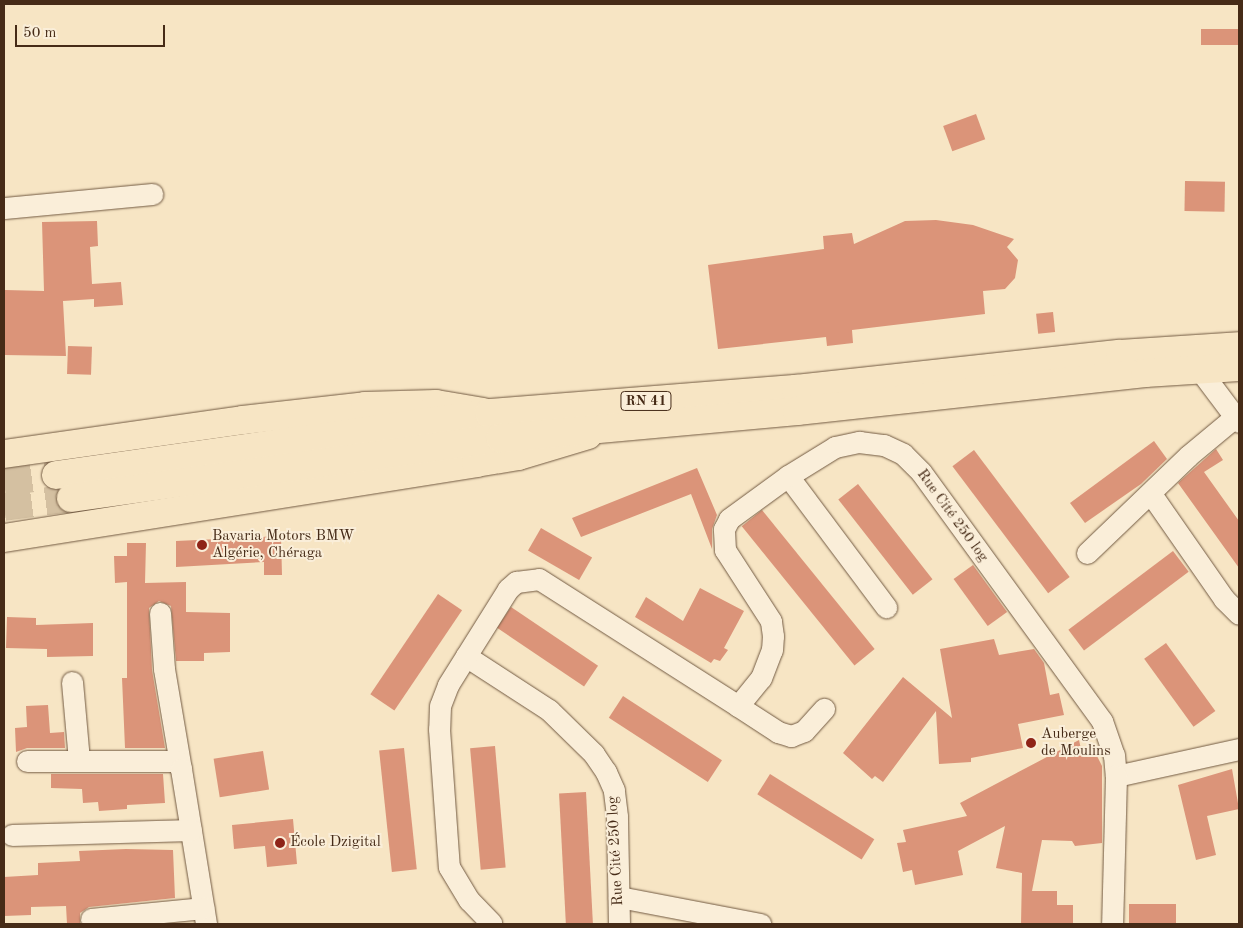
<!DOCTYPE html>
<meta charset="utf-8">
<style>
body{margin:0}
#map{position:relative;width:1243px;height:928px;overflow:hidden;background:#f7e5c4;font-family:"Old Standard TT",serif}
div>[style]{position:absolute}
.building>*{inset:0;background:#db9479;transform-origin:0 0}
.trunk-tunnel>*{height:28px;margin-top:-14px;transform-origin:0;background:repeating-linear-gradient(90deg,#d4c0a1 0 28px,transparent 0 42px)}
.roads{filter:drop-shadow(0 0 1px #725a42) drop-shadow(0 0 1px #725a42)}
.minor>*{height:21px;margin:-10.5px;padding:0 10.5px;transform-origin:10.5px;border-radius:10.5px;background:#faeed9}
.primary>*{height:28px;margin:-14px;padding:0 14px;transform-origin:14px;border-radius:14px;background:#f7e5c4}
.trunk>*{height:28px;margin:-14px;padding:0 14px;transform-origin:14px;border-radius:14px;background:#f7e5c4}
.dots>*{width:14px;height:14px;translate:-50% -50%;box-sizing:border-box;border:2px solid #faeed9;border-radius:50%}
span{translate:-50% -50%;white-space:nowrap;text-align:center;line-height:1.15;-webkit-text-stroke:4px #faeed9;paint-order:stroke}
.shield-label span{padding:1px 4px;background:#faeed9;border:1px solid;border-radius:4px;-webkit-text-stroke-width:0}
.shield-label{font-size:14px;color:#462b17;font-weight:700}
.street-label{font-size:15px;color:#462b17}
.poi-label{font-size:15px;color:#462b17}
.left{translate:0 -50%;text-align:left}
.frame{position:absolute;inset:0;border:5px solid #462b17;pointer-events:none}
.scale{position:absolute;left:15px;top:25px;width:150px;height:22px;box-sizing:border-box;border:2px solid #462b17;border-top:0;padding-left:6px;font-size:15px;line-height:18px;white-space:nowrap;color:#462b17;-webkit-text-stroke:4px #faeed9;paint-order:stroke}
</style>
<div id="map">
<div class="building">
<div style="left:1239px;top:29px;width:16px;height:38px;rotate:90deg"></div>
<div style="left:976px;top:114px;width:27px;height:35px;rotate:70deg"></div>
<div style="left:1185px;top:181px;width:40px;height:30px;rotate:1deg"></div>
<div style="clip-path:polygon(936px 220px,973px 225px,1014px 239px,1007px 247px,1018px 260px,1015px 278px,1005px 289px,983px 291px,985px 314px,852px 330px,853px 343px,827px 346px,826px 337px,718px 349px,708px 265px,824px 249px,823px 236px,852px 233px,854px 244px,905px 221px)"></div>
<div style="clip-path:polygon(97px 221px,98px 246px,90px 247px,92px 284px,121px 282px,123px 305px,94px 307px,94px 299px,63px 301px,66px 356px,4px 355px,5px 290px,44px 291px,42px 222px)"></div>
<div style="left:1053px;top:312px;width:20px;height:17px;rotate:84deg"></div>
<div style="left:68px;top:346px;width:24px;height:28px;rotate:2deg"></div>
<div style="clip-path:polygon(1154px 441px,1167px 459px,1141px 484px,1085px 523px,1070px 503px)"></div>
<div style="clip-path:polygon(1216px 449px,1223px 460px,1204px 472px,1239px 521px,1239px 568px,1178px 483px)"></div>
<div style="left:974px;top:450px;width:159px;height:27px;rotate:53deg"></div>
<div style="clip-path:polygon(697px 468px,717px 515px,712px 529px,712px 549px,691px 494px,581px 537px,572px 518px)"></div>
<div style="left:858px;top:484px;width:121px;height:25px;rotate:52deg"></div>
<div style="left:762px;top:510px;width:179px;height:26px;rotate:51deg"></div>
<div style="left:541px;top:528px;width:59px;height:26px;rotate:30deg"></div>
<div style="clip-path:polygon(281px 536px,282px 575px,264px 575px,264px 562px,176px 567px,176px 541px)"></div>
<div style="clip-path:polygon(127px 543px,146px 543px,145px 583px,186px 582px,186px 612px,230px 613px,230px 652px,204px 653px,204px 661px,176px 661px,171px 606px,159px 601px,149px 608px,152px 670px,165px 748px,125px 748px,122px 678px,127px 678px,127px 582px,115px 583px,114px 556px,127px 556px)"></div>
<div style="left:1173px;top:551px;width:26px;height:131px;rotate:53deg"></div>
<div style="left:973px;top:565px;width:58px;height:24px;rotate:54deg"></div>
<div style="clip-path:polygon(700px 588px,744px 611px,724px 648px,728px 650px,720px 661px,714px 659px,711px 663px,635px 617px,646px 597px,683px 621px)"></div>
<div style="left:438px;top:594px;width:29px;height:121px;rotate:34deg"></div>
<div style="left:511px;top:607px;width:105px;height:25px;rotate:34deg"></div>
<div style="clip-path:polygon(7px 617px,36px 618px,36px 625px,93px 623px,93px 656px,47px 657px,47px 649px,6px 648px)"></div>
<div style="clip-path:polygon(994px 639px,999px 655px,1034px 649px,1044px 663px,1050px 695px,1059px 693px,1064px 715px,1018px 724px,1023px 748px,971px 758px,971px 762px,939px 764px,936px 711px,883px 782px,875px 776px,872px 779px,843px 753px,903px 677px,952px 718px,940px 649px)"></div>
<div style="left:1166px;top:643px;width:84px;height:27px;rotate:54deg"></div>
<div style="left:623px;top:696px;width:118px;height:26px;rotate:33deg"></div>
<div style="clip-path:polygon(48px 705px,50px 733px,64px 732px,65px 748px,27px 748px,16px 752px,15px 728px,27px 727px,26px 706px)"></div>
<div style="clip-path:polygon(1079px 740px,1081px 749px,1091px 744px,1102px 766px,1102px 843px,1075px 846px,1072px 841px,1042px 840px,1032px 891px,1057px 891px,1057px 905px,1073px 905px,1073px 923px,1021px 924px,1022px 873px,996px 868px,1005px 826px,958px 851px,963px 875px,915px 885px,912px 870px,903px 872px,897px 843px,906px 842px,903px 830px,967px 816px,960px 803px)"></div>
<div style="left:495px;top:746px;width:122px;height:25px;rotate:85deg"></div>
<div style="left:404px;top:748px;width:122px;height:25px;rotate:84deg"></div>
<div style="left:263px;top:751px;width:39px;height:50px;rotate:81deg"></div>
<div style="clip-path:polygon(1232px 769px,1239px 809px,1207px 816px,1216px 855px,1196px 860px,1178px 785px)"></div>
<div style="clip-path:polygon(51px 774px,163px 774px,165px 803px,127px 805px,127px 809px,99px 811px,98px 802px,83px 803px,82px 789px,51px 788px)"></div>
<div style="left:770px;top:774px;width:123px;height:24px;rotate:32deg"></div>
<div style="left:586px;top:792px;width:132px;height:27px;rotate:87deg"></div>
<div style="clip-path:polygon(293px 819px,297px 864px,267px 867px,265px 846px,234px 849px,232px 825px)"></div>
<div style="clip-path:polygon(126px 849px,173px 850px,175px 898px,89px 907px,80px 913px,80px 924px,67px 924px,66px 906px,31px 907px,31px 915px,4px 916px,4px 877px,38px 875px,38px 863px,80px 861px,79px 851px)"></div>
<div style="left:1129px;top:904px;width:47px;height:20px"></div>
</div>
<div class="trunk-tunnel">
<div style="left:4px;top:482px;width:52px;rotate:-7.7deg"></div>
<div style="left:4px;top:507px;width:68px;rotate:-7.7deg"></div>
</div>
<div class="roads">
<div class="minor">
<div style="left:4px;top:208px;width:149px;rotate:-5.4deg"></div>
<div style="left:1199px;top:369px;width:66px;rotate:53deg"></div>
<div style="left:788px;top:476px;width:164px;rotate:53.2deg"></div>
<div style="left:1151px;top:494px;width:128px;rotate:55.2deg"></div>
<div style="left:1224px;top:599px;width:21px;rotate:45deg"></div>
<div style="left:1087px;top:553px;width:140px;rotate:-43.8deg"></div>
<div style="left:1188px;top:456px;width:61px;rotate:-39.7deg"></div>
<div style="left:160px;top:613px;width:56px;rotate:85.9deg"></div>
<div style="left:164px;top:669px;width:101px;rotate:80.4deg"></div>
<div style="left:466px;top:656px;width:34px;rotate:122deg"></div>
<div style="left:448px;top:685px;width:22px;rotate:111deg"></div>
<div style="left:440px;top:706px;width:23px;rotate:92deg"></div>
<div style="left:439px;top:729px;width:138px;rotate:85.9deg"></div>
<div style="left:449px;top:867px;width:39px;rotate:59deg"></div>
<div style="left:469px;top:900px;width:32px;rotate:46deg"></div>
<div style="left:72px;top:682px;width:79px;rotate:84.9deg"></div>
<div style="left:738px;top:706px;width:48px;rotate:33deg"></div>
<div style="left:778px;top:732px;width:14px;rotate:17deg"></div>
<div style="left:791px;top:736px;width:14px;rotate:-21deg"></div>
<div style="left:804px;top:731px;width:30px;rotate:-48deg"></div>
<div style="left:27px;top:761px;width:150px"></div>
<div style="left:177px;top:761px;width:9px;rotate:63deg"></div>
<div style="left:181px;top:769px;width:157px;rotate:80.8deg"></div>
<div style="left:1116px;top:776px;width:126px;rotate:-12.4deg"></div>
<div style="left:12px;top:835px;width:179px;rotate:-1.6deg"></div>
<div style="left:619px;top:897px;width:144px;rotate:10.8deg"></div>
<div style="left:91px;top:919px;width:113px;rotate:-5.6deg"></div>
<div style="left:619px;top:924px;width:108px;rotate:-91.1deg"></div>
<div style="left:617px;top:816px;width:26px;rotate:-97deg"></div>
<div style="left:614px;top:790px;width:20px;rotate:-114deg"></div>
<div style="left:606px;top:772px;width:22px;rotate:-124deg"></div>
<div style="left:594px;top:754px;width:63px;rotate:-135.6deg"></div>
<div style="left:549px;top:710px;width:99px;rotate:-147deg"></div>
<div style="left:466px;top:656px;width:79px;rotate:-57.9deg"></div>
<div style="left:508px;top:589px;width:11px;rotate:-41deg"></div>
<div style="left:516px;top:582px;width:23px;rotate:-7deg"></div>
<div style="left:539px;top:579px;width:236px;rotate:32.5deg"></div>
<div style="left:738px;top:706px;width:36px;rotate:-51deg"></div>
<div style="left:761px;top:678px;width:30px;rotate:-69deg"></div>
<div style="left:772px;top:650px;width:14px;rotate:-86deg"></div>
<div style="left:773px;top:636px;width:15px;rotate:-98deg"></div>
<div style="left:771px;top:621px;width:85px;rotate:-122.9deg"></div>
<div style="left:725px;top:550px;width:21px;rotate:-93deg"></div>
<div style="left:724px;top:529px;width:11px;rotate:-63deg"></div>
<div style="left:729px;top:519px;width:73px;rotate:-36.1deg"></div>
<div style="left:788px;top:476px;width:55px;rotate:-31.7deg"></div>
<div style="left:835px;top:447px;width:25px;rotate:-12deg"></div>
<div style="left:859px;top:442px;width:25px;rotate:7deg"></div>
<div style="left:884px;top:445px;width:21px;rotate:25deg"></div>
<div style="left:903px;top:454px;width:25px;rotate:45deg"></div>
<div style="left:921px;top:472px;width:308px;rotate:54deg"></div>
<div style="left:1102px;top:721px;width:36px;rotate:71deg"></div>
<div style="left:1114px;top:755px;width:21px;rotate:85deg"></div>
<div style="left:1116px;top:776px;width:148px;rotate:91.5deg"></div>
</div>
<div class="primary">
<div style="left:4px;top:454px;width:241px;rotate:-8.1deg"></div>
<div style="left:243px;top:420px;width:123px;rotate:-6.5deg"></div>
<div style="left:365px;top:406px;width:71px;rotate:-1.6deg"></div>
<div style="left:436px;top:404px;width:48px;rotate:9.7deg"></div>
<div style="left:4px;top:538px;width:478px;rotate:-9deg"></div>
<div style="left:476px;top:463px;width:43px;rotate:-9.5deg"></div>
<div style="left:518px;top:456px;width:73px;rotate:-16.7deg"></div>
</div>
<div class="trunk">
<div style="left:56px;top:475px;width:437px;rotate:-8.1deg"></div>
<div style="left:489px;top:413px;width:308px;rotate:-4.5deg"></div>
<div style="left:796px;top:389px;width:326px;rotate:-6.2deg"></div>
<div style="left:1120px;top:354px;width:119px;rotate:-3.8deg"></div>
<div style="left:71px;top:498px;width:433px;rotate:-8deg"></div>
<div style="left:500px;top:438px;width:298px;rotate:-5.2deg"></div>
<div style="left:797px;top:411px;width:350px;rotate:-6.2deg"></div>
<div style="left:1145px;top:373px;width:94px;rotate:-3.7deg"></div>
</div>
</div>
<div class="dots">
<div style="left:202px;top:545px;background:#8f2418"></div>
<div style="left:1031px;top:743px;background:#8f2418"></div>
<div style="left:280px;top:843px;background:#8f2418"></div>
</div>
<div class="shield-label">
<span style="left:646px;top:401px">RN 41</span>
</div>
<div class="street-label">
<span style="left:952px;top:516px;rotate:54deg">Rue Cité 250 log</span>
<span style="left:616px;top:851px;rotate:-93deg">Rue Cité 250 log</span>
</div>
<div class="poi-label">
<span class="left" style="left:212px;top:545px">Bavaria Motors BMW<br>Algérie, Chéraga</span>
<span class="left" style="left:1041px;top:743px">Auberge<br>de Moulins</span>
<span class="left" style="left:290px;top:843px">École Dzigital</span>
</div>
<div class="frame"></div>
<div class="scale">50 m</div>
</div>
